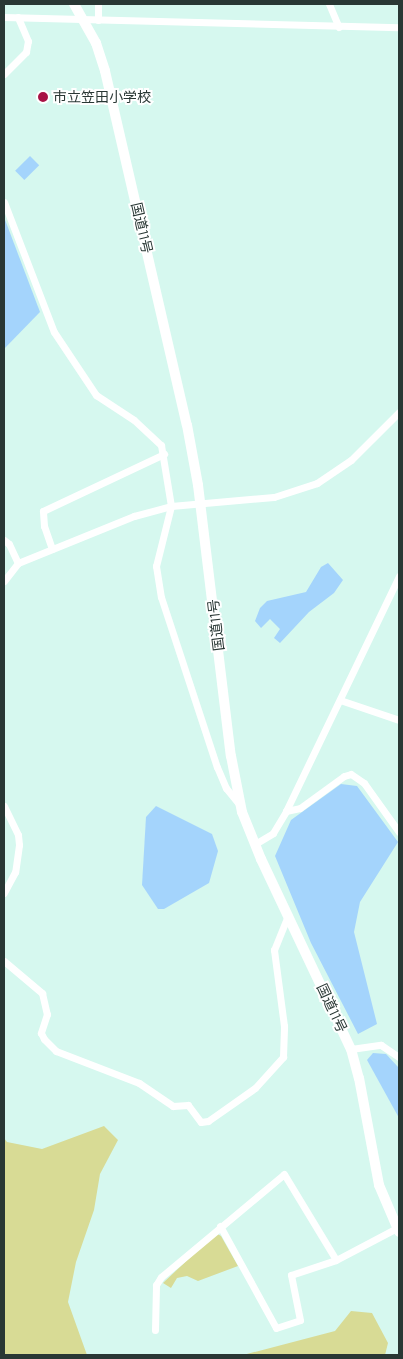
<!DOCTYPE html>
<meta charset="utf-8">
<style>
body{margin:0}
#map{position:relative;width:403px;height:1359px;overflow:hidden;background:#d6f8ef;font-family:Barlow,"Noto Sans JP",sans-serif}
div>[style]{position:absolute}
.green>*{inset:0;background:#d8db95}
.water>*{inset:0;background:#a4d4fc;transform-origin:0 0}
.minor>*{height:7px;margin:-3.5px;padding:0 3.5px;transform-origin:3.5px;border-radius:3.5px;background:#fff}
.highway>*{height:10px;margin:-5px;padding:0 5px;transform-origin:5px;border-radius:5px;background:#fff}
.dots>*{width:14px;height:14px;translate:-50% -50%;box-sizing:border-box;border:2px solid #fff;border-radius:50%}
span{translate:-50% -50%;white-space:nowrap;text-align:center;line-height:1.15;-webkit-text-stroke:4px #fff;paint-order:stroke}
.poi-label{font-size:14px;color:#293734}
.left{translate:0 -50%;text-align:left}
.street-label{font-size:14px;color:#293734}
.frame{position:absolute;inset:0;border:5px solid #293734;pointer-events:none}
</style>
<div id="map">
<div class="green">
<div style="clip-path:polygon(104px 1126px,118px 1140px,100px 1174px,94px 1210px,76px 1262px,68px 1302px,87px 1355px,4px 1355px,4px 1138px,7px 1142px,42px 1149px)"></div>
<div style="clip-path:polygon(216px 1233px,221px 1236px,238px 1266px,198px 1281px,187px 1276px,177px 1278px,171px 1288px,163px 1283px)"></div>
<div style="clip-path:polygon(351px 1311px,372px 1313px,388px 1343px,385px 1355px,243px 1355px,335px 1331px)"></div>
</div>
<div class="water">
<div style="left:30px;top:156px;width:13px;height:21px;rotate:45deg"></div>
<div style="clip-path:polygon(4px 217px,40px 312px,4px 349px)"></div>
<div style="clip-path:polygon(328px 563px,343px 580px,334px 593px,309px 612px,280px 643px,274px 638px,280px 629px,270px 619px,261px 628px,255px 621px,260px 608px,267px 601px,306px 592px,321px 567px)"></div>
<div style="clip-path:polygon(341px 784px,357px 786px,398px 842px,360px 902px,354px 932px,377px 1024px,358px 1034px,311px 943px,275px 856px,291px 820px)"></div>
<div style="clip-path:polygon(156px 806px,212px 834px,218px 851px,209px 883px,164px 909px,158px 909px,142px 885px,146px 817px)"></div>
<div style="clip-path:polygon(373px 1053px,386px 1054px,399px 1068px,399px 1118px,367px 1060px)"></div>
</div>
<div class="minor">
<div style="left:329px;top:4px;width:25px;rotate:67deg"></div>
<div style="left:4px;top:17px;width:395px;rotate:1.5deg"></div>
<div style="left:98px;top:20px;width:16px;rotate:-90deg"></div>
<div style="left:4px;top:74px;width:31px;rotate:-45deg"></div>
<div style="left:26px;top:52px;width:11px;rotate:-80deg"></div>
<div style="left:28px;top:41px;width:26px;rotate:-113deg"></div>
<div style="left:4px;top:202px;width:139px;rotate:69deg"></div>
<div style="left:54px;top:332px;width:76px;rotate:56.3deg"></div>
<div style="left:96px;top:395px;width:45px;rotate:33.3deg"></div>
<div style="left:134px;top:420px;width:37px;rotate:43deg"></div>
<div style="left:161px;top:445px;width:62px;rotate:80.7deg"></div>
<div style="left:171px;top:506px;width:62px;rotate:104deg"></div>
<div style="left:156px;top:566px;width:31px;rotate:81deg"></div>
<div style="left:161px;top:597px;width:179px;rotate:71.8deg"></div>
<div style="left:217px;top:767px;width:23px;rotate:67deg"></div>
<div style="left:226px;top:788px;width:21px;rotate:51deg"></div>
<div style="left:4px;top:540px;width:6px;rotate:39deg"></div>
<div style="left:9px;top:544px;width:21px;rotate:65deg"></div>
<div style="left:52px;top:549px;width:24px;rotate:-109deg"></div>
<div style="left:44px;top:526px;width:15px;rotate:-94deg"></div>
<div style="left:43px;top:511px;width:134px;rotate:-25.2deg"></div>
<div style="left:4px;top:581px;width:23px;rotate:-52deg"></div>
<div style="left:18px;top:563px;width:125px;rotate:-22.1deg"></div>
<div style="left:134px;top:516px;width:38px;rotate:-15deg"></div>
<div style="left:171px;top:506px;width:103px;rotate:-5deg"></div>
<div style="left:274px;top:497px;width:45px;rotate:-18deg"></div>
<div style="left:317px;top:483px;width:41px;rotate:-34.1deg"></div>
<div style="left:351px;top:460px;width:68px;rotate:-45deg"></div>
<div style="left:340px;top:700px;width:62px;rotate:18.7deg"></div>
<div style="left:4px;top:806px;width:32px;rotate:64deg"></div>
<div style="left:18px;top:835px;width:10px;rotate:84deg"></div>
<div style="left:19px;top:845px;width:27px;rotate:98deg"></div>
<div style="left:15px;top:872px;width:24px;rotate:118deg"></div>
<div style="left:286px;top:811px;width:14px;rotate:-12deg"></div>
<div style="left:300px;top:808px;width:54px;rotate:-36deg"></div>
<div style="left:344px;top:776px;width:7px;rotate:-16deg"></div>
<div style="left:351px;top:774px;width:16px;rotate:35deg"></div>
<div style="left:364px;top:783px;width:60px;rotate:54.5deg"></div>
<div style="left:255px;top:844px;width:21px;rotate:-31deg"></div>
<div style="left:273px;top:833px;width:26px;rotate:-59deg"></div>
<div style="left:286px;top:811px;width:261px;rotate:-64.3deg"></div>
<div style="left:4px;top:961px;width:50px;rotate:40.1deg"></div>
<div style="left:42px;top:993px;width:22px;rotate:77deg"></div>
<div style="left:47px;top:1014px;width:20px;rotate:108deg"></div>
<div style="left:41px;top:1033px;width:7px;rotate:63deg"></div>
<div style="left:44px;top:1039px;width:17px;rotate:45deg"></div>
<div style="left:56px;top:1051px;width:89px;rotate:21.1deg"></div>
<div style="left:139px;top:1083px;width:41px;rotate:34.1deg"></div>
<div style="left:173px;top:1106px;width:15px;rotate:-4deg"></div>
<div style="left:188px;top:1105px;width:21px;rotate:53deg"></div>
<div style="left:201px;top:1122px;width:7px;rotate:-8deg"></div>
<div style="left:208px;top:1121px;width:57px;rotate:-35.1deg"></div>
<div style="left:255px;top:1088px;width:42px;rotate:-47.9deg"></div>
<div style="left:283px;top:1057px;width:31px;rotate:-88deg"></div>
<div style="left:284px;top:1026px;width:77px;rotate:-97.5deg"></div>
<div style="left:274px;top:950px;width:38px;rotate:-68deg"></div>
<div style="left:351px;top:1049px;width:30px;rotate:-8deg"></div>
<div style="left:381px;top:1045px;width:22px;rotate:34deg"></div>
<div style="left:220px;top:1226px;width:116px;rotate:61.2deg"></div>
<div style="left:276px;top:1328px;width:25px;rotate:-18deg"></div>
<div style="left:300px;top:1320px;width:46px;rotate:-101.3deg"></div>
<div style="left:291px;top:1275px;width:47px;rotate:-18.4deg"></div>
<div style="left:336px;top:1260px;width:69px;rotate:-27.7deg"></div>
<div style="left:155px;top:1330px;width:45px;rotate:-88.7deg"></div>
<div style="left:156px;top:1285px;width:9px;rotate:-58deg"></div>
<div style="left:161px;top:1277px;width:160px;rotate:-39.9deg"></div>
<div style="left:284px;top:1174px;width:100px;rotate:58.8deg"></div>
</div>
<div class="highway">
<div style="left:74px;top:4px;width:45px;rotate:60.6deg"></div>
<div style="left:96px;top:43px;width:29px;rotate:72deg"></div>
<div style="left:105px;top:71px;width:363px;rotate:77deg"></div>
<div style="left:187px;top:425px;width:61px;rotate:79.6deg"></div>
<div style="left:198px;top:485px;width:273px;rotate:83.1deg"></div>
<div style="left:231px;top:756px;width:57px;rotate:78.9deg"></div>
<div style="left:242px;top:812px;width:51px;rotate:68deg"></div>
<div style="left:261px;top:859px;width:210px;rotate:64.7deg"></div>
<div style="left:351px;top:1049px;width:30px;rotate:75deg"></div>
<div style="left:359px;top:1078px;width:109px;rotate:79.4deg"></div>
<div style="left:379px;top:1185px;width:51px;rotate:66.9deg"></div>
</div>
<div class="dots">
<div style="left:43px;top:97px;background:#a81245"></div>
</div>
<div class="poi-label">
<span class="left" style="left:53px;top:97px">市立笠田小学校</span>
</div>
<div class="street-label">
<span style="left:142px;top:228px;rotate:77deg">国道11号</span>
<span style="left:216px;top:625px;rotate:-97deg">国道11号</span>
<span style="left:332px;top:1008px;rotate:65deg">国道11号</span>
</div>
<div class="frame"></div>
</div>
